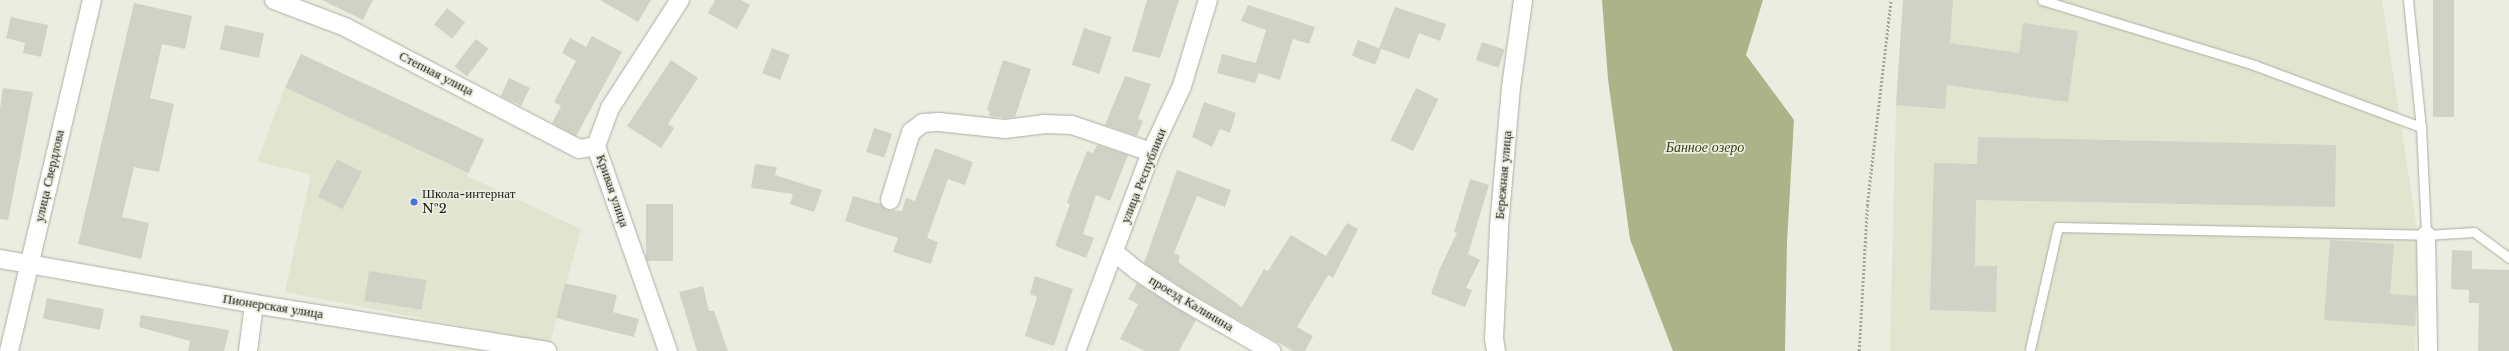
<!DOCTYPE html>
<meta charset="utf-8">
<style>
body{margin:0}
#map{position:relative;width:2509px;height:351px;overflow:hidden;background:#ebede0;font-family:"Libre Baskerville",serif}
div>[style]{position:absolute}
.built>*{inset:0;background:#e1e5d0}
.water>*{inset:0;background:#acb388}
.building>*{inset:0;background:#d0d2c5;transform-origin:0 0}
.path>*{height:2.5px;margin-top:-1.25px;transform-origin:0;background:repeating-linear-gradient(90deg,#a5a79d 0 2px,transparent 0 4px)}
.roads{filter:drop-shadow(0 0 1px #abaea1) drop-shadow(0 0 1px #abaea1)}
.service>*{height:9px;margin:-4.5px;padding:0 4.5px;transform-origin:4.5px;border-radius:4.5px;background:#fff}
.minor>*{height:18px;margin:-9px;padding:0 9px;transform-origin:9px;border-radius:9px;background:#fff}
.dots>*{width:11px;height:11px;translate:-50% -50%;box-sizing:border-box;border:2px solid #ebede0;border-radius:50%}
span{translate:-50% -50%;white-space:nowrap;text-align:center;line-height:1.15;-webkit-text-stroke:3.5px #ebede0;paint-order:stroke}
.street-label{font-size:13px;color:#21221d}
.poi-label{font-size:13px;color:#21221d}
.left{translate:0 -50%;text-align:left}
.water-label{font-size:14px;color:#3c410f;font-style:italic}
</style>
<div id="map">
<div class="built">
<div style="clip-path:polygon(1903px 0,2382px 0,2419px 244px,2415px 351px,1890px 351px,1896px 105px)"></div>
<div style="clip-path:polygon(301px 54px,484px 140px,467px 176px,581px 229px,550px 343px,285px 292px,311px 174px,257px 162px,285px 87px)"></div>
</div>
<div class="water">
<div style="clip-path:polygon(1602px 0,1763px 0,1746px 55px,1794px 120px,1787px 242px,1785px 351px,1673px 351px,1630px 239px,1608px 79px)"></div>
</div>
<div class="building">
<div style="clip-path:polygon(322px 0,373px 0,363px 20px)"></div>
<div style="clip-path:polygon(600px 0,651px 0,638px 22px)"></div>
<div style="clip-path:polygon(715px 0,741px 0,750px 5px,737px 29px,708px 13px)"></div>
<div style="clip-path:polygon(1147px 0,1179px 0,1160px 58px,1132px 51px)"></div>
<div style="clip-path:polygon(1903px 0,1953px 0,1950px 43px,2019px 53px,2023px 23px,2078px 31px,2068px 102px,1947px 85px,1945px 109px,1896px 105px)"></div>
<div style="left:2433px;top:0;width:21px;height:117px"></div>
<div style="clip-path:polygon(134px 3px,192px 16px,185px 49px,162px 44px,150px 98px,174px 104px,159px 172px,134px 167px,122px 217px,149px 223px,141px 259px,78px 244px)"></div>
<div style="clip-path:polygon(1248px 5px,1315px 27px,1309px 44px,1293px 39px,1280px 80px,1259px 73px,1255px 83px,1217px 73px,1222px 54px,1256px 63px,1266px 30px,1241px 21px)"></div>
<div style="clip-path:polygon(1395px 7px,1446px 24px,1440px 41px,1419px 33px,1409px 59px,1379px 48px)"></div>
<div style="left:447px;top:8px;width:23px;height:21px;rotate:38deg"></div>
<div style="clip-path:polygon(11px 17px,48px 25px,41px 57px,23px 53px,25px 43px,6px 38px)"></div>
<div style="left:225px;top:25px;width:40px;height:25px;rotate:12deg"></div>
<div style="left:1084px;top:28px;width:29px;height:39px;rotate:18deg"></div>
<div style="clip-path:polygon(592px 36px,622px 52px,576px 136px,552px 123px,561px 106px,554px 102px,576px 61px,562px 53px,570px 38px,586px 47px)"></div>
<div style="left:476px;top:39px;width:16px;height:35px;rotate:38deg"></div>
<div style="left:1358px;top:40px;width:25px;height:17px;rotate:21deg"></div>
<div style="left:1482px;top:42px;width:24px;height:19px;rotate:19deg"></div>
<div style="left:772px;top:48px;width:19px;height:27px;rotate:21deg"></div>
<div style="left:301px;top:54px;width:202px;height:37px;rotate:25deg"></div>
<div style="clip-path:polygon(671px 60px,698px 78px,668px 124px,674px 128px,661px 148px,627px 126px)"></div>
<div style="clip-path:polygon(1003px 60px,1031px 69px,1015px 117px,1005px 118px,989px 116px,990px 112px,987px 110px)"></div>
<div style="clip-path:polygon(1125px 76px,1151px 84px,1138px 119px,1143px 121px,1137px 136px,1105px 125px)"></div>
<div style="left:509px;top:78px;width:23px;height:20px;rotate:25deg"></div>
<div style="clip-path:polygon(3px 88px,33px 92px,8px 220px,0 219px,0 109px)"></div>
<div style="left:1416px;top:88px;width:25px;height:58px;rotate:26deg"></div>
<div style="clip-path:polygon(1204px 102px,1236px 113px,1230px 133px,1220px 129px,1212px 147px,1192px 137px)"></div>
<div style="left:874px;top:128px;width:19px;height:25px;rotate:18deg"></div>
<div style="clip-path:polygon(1978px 137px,2336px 145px,2335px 207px,1976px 200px,1975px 266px,1997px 266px,1996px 312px,1930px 310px,1934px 163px,1977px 164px)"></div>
<div style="clip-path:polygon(1097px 145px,1128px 155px,1110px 201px,1096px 195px,1083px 234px,1094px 238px,1086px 258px,1055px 246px,1070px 204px,1067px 203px,1073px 186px,1087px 151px,1093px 153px)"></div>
<div style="clip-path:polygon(935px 148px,973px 162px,965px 185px,948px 179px,927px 238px,938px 242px,931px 264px,893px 252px,898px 238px,845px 221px,853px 196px,881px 204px,887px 210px,902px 211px,906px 198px,915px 201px)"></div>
<div style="left:337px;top:159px;width:28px;height:42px;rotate:27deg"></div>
<div style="clip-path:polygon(755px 164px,777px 167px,775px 175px,822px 190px,814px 212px,790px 204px,793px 194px,751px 188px)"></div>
<div style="clip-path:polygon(1177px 170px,1231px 190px,1225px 207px,1197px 196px,1174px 253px,1180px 256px,1178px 262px,1242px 307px,1264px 269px,1268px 271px,1291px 235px,1326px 256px,1347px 223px,1358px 229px,1333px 278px,1328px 275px,1297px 327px,1313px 336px,1305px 351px,1293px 351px,1187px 291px,1144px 263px)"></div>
<div style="clip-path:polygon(1470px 179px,1489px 185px,1468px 254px,1480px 260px,1466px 288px,1472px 290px,1465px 307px,1431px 294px,1440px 268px,1457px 233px,1454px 232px)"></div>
<div style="left:646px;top:204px;width:27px;height:57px"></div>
<div style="clip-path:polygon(2330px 240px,2394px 244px,2390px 294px,2417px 296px,2415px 326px,2324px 320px)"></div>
<div style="clip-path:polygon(2452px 250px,2472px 251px,2472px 269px,2509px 270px,2509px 351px,2478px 351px,2479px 303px,2469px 303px,2469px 290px,2451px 289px)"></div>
<div style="left:369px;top:271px;width:58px;height:30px;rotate:9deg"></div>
<div style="clip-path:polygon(1035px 276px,1073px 289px,1054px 346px,1025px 336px,1037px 297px,1030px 294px)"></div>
<div style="clip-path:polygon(565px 283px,617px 295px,613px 312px,639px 319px,634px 337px,556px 318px)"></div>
<div style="clip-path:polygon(1137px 283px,1196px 320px,1179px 351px,1145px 351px,1120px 339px,1138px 304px,1128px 299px)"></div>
<div style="clip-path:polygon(703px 286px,709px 311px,714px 311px,728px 351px,697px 351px,679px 292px)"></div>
<div style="left:47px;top:298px;width:58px;height:21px;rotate:11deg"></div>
<div style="clip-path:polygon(141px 315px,229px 330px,224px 351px,188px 351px,190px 341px,139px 327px)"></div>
</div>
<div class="path">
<div style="left:1859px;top:351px;width:145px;rotate:-86.8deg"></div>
<div style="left:1867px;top:206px;width:207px;rotate:-83.4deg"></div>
</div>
<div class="roads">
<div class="service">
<div style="left:2042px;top:0;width:222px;rotate:17deg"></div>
<div style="left:2254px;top:65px;width:178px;rotate:20.4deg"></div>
<div style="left:2408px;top:0;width:128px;rotate:84.2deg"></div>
<div style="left:2421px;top:127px;width:108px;rotate:87.3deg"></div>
<div style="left:2030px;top:349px;width:125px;rotate:-77.1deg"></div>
<div style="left:2058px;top:227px;width:368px;rotate:1.2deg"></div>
<div style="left:2426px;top:235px;width:48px;rotate:-3.6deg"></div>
<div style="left:2474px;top:232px;width:44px;rotate:36.6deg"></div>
</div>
<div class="minor">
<div style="left:274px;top:0;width:76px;rotate:20.8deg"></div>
<div style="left:345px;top:27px;width:264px;rotate:27.5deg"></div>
<div style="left:579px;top:149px;width:17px;rotate:-10deg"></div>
<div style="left:890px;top:200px;width:71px;rotate:-72.8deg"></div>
<div style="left:911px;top:132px;width:15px;rotate:-37deg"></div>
<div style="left:923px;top:123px;width:16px;rotate:-4deg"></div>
<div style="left:939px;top:122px;width:66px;rotate:6.1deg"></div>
<div style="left:1005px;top:129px;width:39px;rotate:-7deg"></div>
<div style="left:1044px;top:124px;width:28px;rotate:2deg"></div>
<div style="left:1072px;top:125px;width:83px;rotate:18.9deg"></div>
<div style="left:2426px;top:235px;width:116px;rotate:89deg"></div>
<div style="left:1114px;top:252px;width:28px;rotate:39deg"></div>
<div style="left:1136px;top:270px;width:55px;rotate:33.1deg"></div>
<div style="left:1182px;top:300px;width:103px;rotate:29.8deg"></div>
<div style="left:0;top:259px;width:258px;rotate:10deg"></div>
<div style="left:254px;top:304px;width:297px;rotate:9.1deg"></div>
<div style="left:9px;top:351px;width:361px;rotate:-76.7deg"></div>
<div style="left:248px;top:351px;width:47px;rotate:-82.7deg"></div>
<div style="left:668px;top:351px;width:217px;rotate:-109.4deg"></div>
<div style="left:596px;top:146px;width:40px;rotate:-69.8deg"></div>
<div style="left:610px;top:108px;width:129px;rotate:-57.1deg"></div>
<div style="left:1076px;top:351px;width:213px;rotate:-69.3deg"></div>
<div style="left:1151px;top:152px;width:73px;rotate:-64.8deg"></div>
<div style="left:1182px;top:86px;width:90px;rotate:-73.2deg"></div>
<div style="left:1496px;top:351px;width:12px;rotate:-99deg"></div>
<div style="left:1494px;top:339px;width:112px;rotate:-87.4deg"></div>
<div style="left:1499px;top:227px;width:141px;rotate:-85.1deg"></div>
<div style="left:1511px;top:87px;width:88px;rotate:-82.1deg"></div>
</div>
</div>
<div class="dots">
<div style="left:414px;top:202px;background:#4772e4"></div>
</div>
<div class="street-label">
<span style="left:436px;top:74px;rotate:27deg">Степная улица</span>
<span style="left:1504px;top:175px;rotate:-85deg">Бережная улица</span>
<span style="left:50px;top:176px;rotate:-77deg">улица Свердлова</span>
<span style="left:1144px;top:176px;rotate:-68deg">улица Республики</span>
<span style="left:612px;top:191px;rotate:71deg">Кривая улица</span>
<span style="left:1191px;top:304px;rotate:31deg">проезд Калинина</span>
<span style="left:273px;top:307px;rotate:9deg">Пионерская улица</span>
</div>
<div class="poi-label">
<span class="left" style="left:422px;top:202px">Школа-интернат<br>№2</span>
</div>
<div class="water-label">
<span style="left:1705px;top:147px">Банное озеро</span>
</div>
</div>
